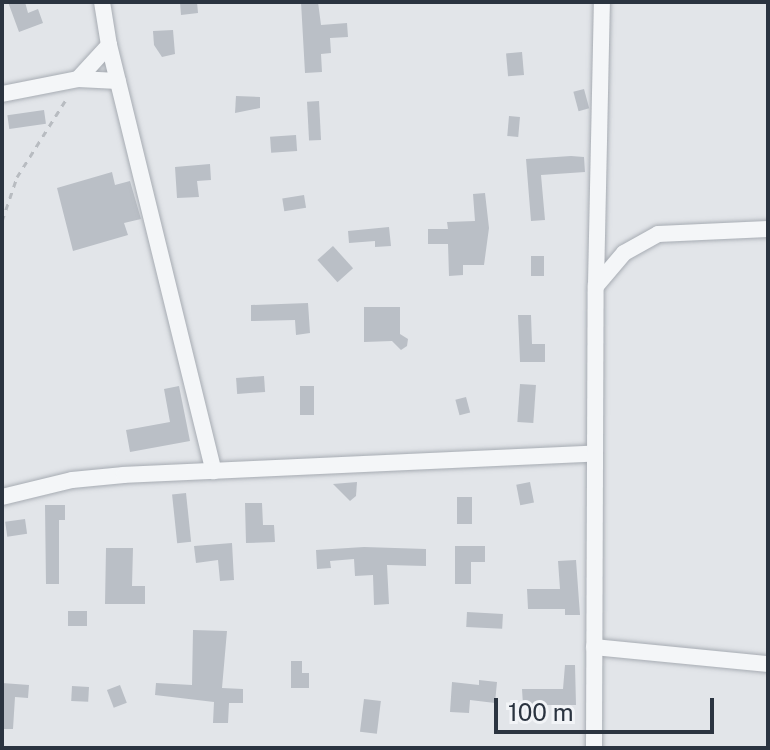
<!DOCTYPE html>
<style>
body{margin:0}
#map{position:relative;width:770px;height:750px;overflow:hidden;background:#e2e5e9;font-family:"Public Sans",sans-serif}
div>[style]{position:absolute}
.building>*{inset:0;background:#babfc6;transform-origin:0 0}
.path>*{height:3px;margin-top:-1.5px;transform-origin:0;background:repeating-linear-gradient(90deg,#b8bcc1 0 6px,transparent 0 12px)}
.roads{filter:drop-shadow(0 0 2px #a7acb3) drop-shadow(0 0 2px #a7acb3)}
.minor>*{height:16px;margin:-8px;padding:0 8px;transform-origin:8px;border-radius:8px;background:#f4f6f8}
span{translate:-50% -50%;white-space:nowrap;text-align:center;line-height:1.15;-webkit-text-stroke:6px #f2f4f7;paint-order:stroke}
.frame{position:absolute;inset:0;border:4px solid #2b3440;pointer-events:none}
.scale{position:absolute;left:494px;top:698px;width:220px;height:36px;box-sizing:border-box;border:4px solid #2b3440;border-top:0;padding-left:10px;font-size:24px;line-height:28px;white-space:nowrap;color:#2b3440;-webkit-text-stroke:6px #f2f4f7;paint-order:stroke}
</style>
<div id="map">
<div class="building">
<div style="clip-path:polygon(8px 2px,25px 2px,28px 13px,38px 9px,43px 23px,19px 32px)"></div>
<div style="clip-path:polygon(180px 2px,197px 2px,198px 13px,181px 15px)"></div>
<div style="clip-path:polygon(301px 2px,318px 2px,321px 25px,347px 23px,348px 37px,330px 38px,331px 53px,321px 54px,322px 72px,305px 73px)"></div>
<div style="clip-path:polygon(173px 30px,175px 54px,162px 57px,154px 45px,153px 31px)"></div>
<div style="left:522px;top:52px;width:23px;height:16px;rotate:85deg"></div>
<div style="left:584px;top:89px;width:20px;height:11px;rotate:75deg"></div>
<div style="clip-path:polygon(236px 96px,260px 97px,260px 108px,235px 113px)"></div>
<div style="left:319px;top:101px;width:39px;height:12px;rotate:87deg"></div>
<div style="left:44px;top:110px;width:14px;height:37px;rotate:82deg"></div>
<div style="left:509px;top:116px;width:11px;height:20px;rotate:5deg"></div>
<div style="left:296px;top:135px;width:16px;height:26px;rotate:86deg"></div>
<div style="clip-path:polygon(571px 156px,584px 157px,585px 172px,541px 175px,545px 220px,531px 221px,526px 159px)"></div>
<div style="clip-path:polygon(210px 164px,211px 180px,197px 181px,199px 197px,177px 198px,175px 167px)"></div>
<div style="clip-path:polygon(112px 172px,115px 185px,130px 181px,141px 219px,124px 223px,128px 235px,73px 251px,57px 188px)"></div>
<div style="clip-path:polygon(485px 193px,489px 228px,484px 265px,463px 265px,463px 275px,449px 276px,448px 244px,428px 244px,428px 229px,448px 229px,447px 222px,475px 221px,473px 194px)"></div>
<div style="left:304px;top:195px;width:13px;height:22px;rotate:81deg"></div>
<div style="clip-path:polygon(389px 227px,391px 246px,375px 247px,375px 241px,349px 243px,348px 231px)"></div>
<div style="left:333px;top:246px;width:30px;height:21px;rotate:48deg"></div>
<div style="left:531px;top:256px;width:13px;height:20px"></div>
<div style="clip-path:polygon(308px 303px,310px 333px,296px 335px,295px 320px,251px 321px,251px 305px)"></div>
<div style="clip-path:polygon(364px 307px,400px 307px,400px 334px,408px 339px,407px 346px,401px 350px,392px 341px,364px 342px)"></div>
<div style="clip-path:polygon(518px 315px,531px 315px,532px 344px,545px 344px,545px 362px,520px 362px)"></div>
<div style="left:264px;top:376px;width:16px;height:28px;rotate:86deg"></div>
<div style="left:520px;top:384px;width:16px;height:38px;rotate:4deg"></div>
<div style="clip-path:polygon(179px 386px,190px 441px,130px 452px,126px 430px,170px 422px,164px 389px)"></div>
<div style="left:300px;top:386px;width:14px;height:29px"></div>
<div style="left:466px;top:397px;width:16px;height:11px;rotate:75deg"></div>
<div style="clip-path:polygon(357px 482px,356px 496px,350px 501px,333px 484px)"></div>
<div style="left:530px;top:482px;width:21px;height:14px;rotate:79deg"></div>
<div style="left:186px;top:493px;width:49px;height:14px;rotate:84deg"></div>
<div style="left:457px;top:497px;width:15px;height:27px"></div>
<div style="clip-path:polygon(245px 503px,262px 503px,263px 525px,274px 525px,275px 542px,246px 543px)"></div>
<div style="clip-path:polygon(45px 505px,65px 505px,65px 520px,59px 520px,59px 584px,46px 584px)"></div>
<div style="left:25px;top:519px;width:15px;height:20px;rotate:82deg"></div>
<div style="clip-path:polygon(232px 543px,234px 580px,220px 581px,218px 560px,196px 563px,194px 546px)"></div>
<div style="clip-path:polygon(455px 546px,485px 546px,485px 562px,471px 562px,471px 584px,455px 584px)"></div>
<div style="clip-path:polygon(364px 547px,426px 549px,426px 566px,387px 565px,389px 604px,374px 605px,373px 575px,355px 576px,354px 559px,330px 561px,331px 568px,317px 569px,316px 550px)"></div>
<div style="clip-path:polygon(106px 548px,133px 548px,132px 586px,145px 586px,145px 604px,105px 604px)"></div>
<div style="clip-path:polygon(576px 560px,580px 615px,565px 615px,565px 609px,528px 609px,527px 589px,560px 589px,558px 561px)"></div>
<div style="left:87px;top:611px;width:15px;height:19px;rotate:90deg"></div>
<div style="left:467px;top:612px;width:36px;height:15px;rotate:3deg"></div>
<div style="clip-path:polygon(193px 630px,227px 631px,222px 688px,243px 689px,243px 703px,229px 703px,228px 723px,213px 723px,214px 702px,155px 695px,156px 683px,192px 685px)"></div>
<div style="clip-path:polygon(291px 661px,302px 661px,302px 673px,309px 673px,309px 688px,291px 688px)"></div>
<div style="clip-path:polygon(565px 665px,575px 665px,576px 705px,523px 705px,522px 689px,563px 689px)"></div>
<div style="clip-path:polygon(479px 680px,497px 682px,495px 703px,470px 700px,469px 713px,450px 712px,452px 682px,479px 685px)"></div>
<div style="clip-path:polygon(2px 683px,29px 685px,28px 698px,15px 697px,13px 729px,2px 729px)"></div>
<div style="left:120px;top:685px;width:19px;height:14px;rotate:69deg"></div>
<div style="left:72px;top:686px;width:17px;height:15px;rotate:3deg"></div>
<div style="left:364px;top:699px;width:17px;height:33px;rotate:7deg"></div>
</div>
<div class="path">
<div style="left:2px;top:221px;width:46px;rotate:-71.2deg"></div>
<div style="left:17px;top:177px;width:93px;rotate:-57.7deg"></div>
</div>
<div class="roads">
<div class="minor">
<div style="left:102px;top:2px;width:44px;rotate:80.8deg"></div>
<div style="left:109px;top:45px;width:439px;rotate:76.2deg"></div>
<div style="left:78px;top:79px;width:40px;rotate:2.9deg"></div>
<div style="left:2px;top:94px;width:77px;rotate:-11.2deg"></div>
<div style="left:78px;top:79px;width:46px;rotate:-47.6deg"></div>
<div style="left:596px;top:284px;width:282px;rotate:-88.8deg"></div>
<div style="left:2px;top:497px;width:72px;rotate:-13.7deg"></div>
<div style="left:72px;top:480px;width:52px;rotate:-5.5deg"></div>
<div style="left:124px;top:475px;width:469px;rotate:-2.6deg"></div>
<div style="left:594px;top:647px;width:175px;rotate:5.6deg"></div>
<div style="left:594px;top:748px;width:462px;rotate:-89.8deg"></div>
<div style="left:596px;top:286px;width:43px;rotate:-49.7deg"></div>
<div style="left:624px;top:253px;width:39px;rotate:-29deg"></div>
<div style="left:658px;top:234px;width:110px;rotate:-2.6deg"></div>
</div>
</div>
<div class="frame"></div>
<div class="scale">100 m</div>
</div>
